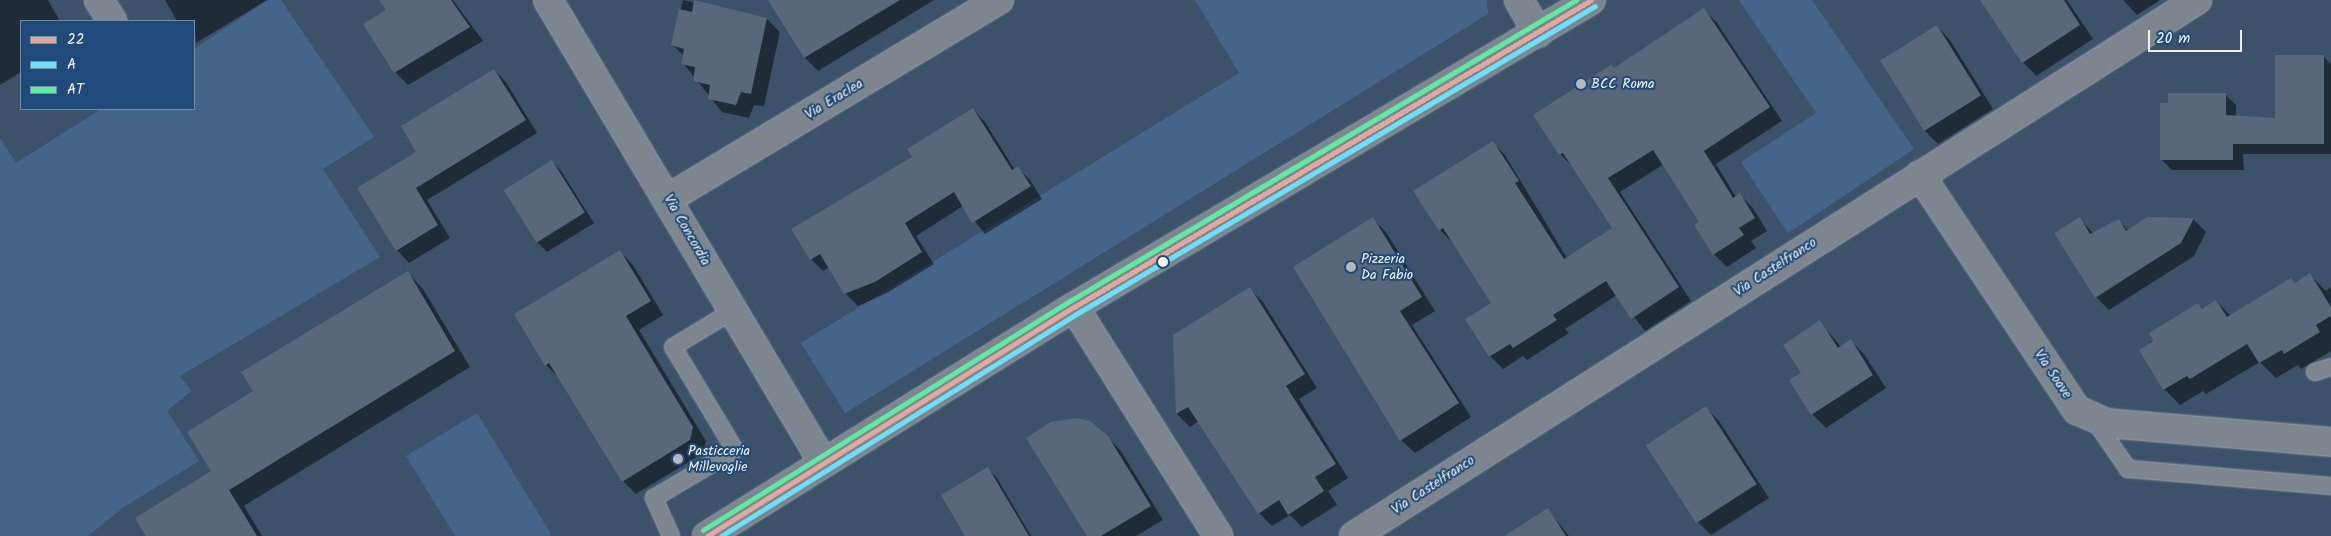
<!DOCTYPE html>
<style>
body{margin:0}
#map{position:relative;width:2331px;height:536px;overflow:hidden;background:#3c526a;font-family:Kalam,sans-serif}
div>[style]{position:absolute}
.green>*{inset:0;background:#446589}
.shadow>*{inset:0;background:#0007}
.building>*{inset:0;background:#586779;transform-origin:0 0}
.roads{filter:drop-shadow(0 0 1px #9fa8b2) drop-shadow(0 0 1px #9fa8b2)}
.service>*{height:16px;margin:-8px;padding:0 8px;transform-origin:8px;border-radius:8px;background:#7d868e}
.minor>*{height:28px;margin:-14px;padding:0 14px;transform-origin:14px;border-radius:14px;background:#7d868e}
.tertiary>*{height:28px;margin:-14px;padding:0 14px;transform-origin:14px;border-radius:14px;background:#7d868e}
.bus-1>*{height:5px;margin:-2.5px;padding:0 2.5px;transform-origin:2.5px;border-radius:2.5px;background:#e0a89f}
.bus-2>*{height:5px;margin:-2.5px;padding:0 2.5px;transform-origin:2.5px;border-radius:2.5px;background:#6ddff8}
.bus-3>*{height:5px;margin:-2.5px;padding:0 2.5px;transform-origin:2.5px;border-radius:2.5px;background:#60e9a3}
.dots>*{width:14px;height:14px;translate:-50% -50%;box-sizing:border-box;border:2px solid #1f4a7a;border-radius:50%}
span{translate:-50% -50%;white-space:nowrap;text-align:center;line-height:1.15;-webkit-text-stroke:4px #1f4a7a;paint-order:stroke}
.poi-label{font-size:14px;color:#f4f1e8}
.left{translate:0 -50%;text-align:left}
.street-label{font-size:14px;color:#f4f1e8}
.legend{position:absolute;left:20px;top:20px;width:175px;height:90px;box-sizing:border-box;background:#1f4a7a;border:1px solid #748da6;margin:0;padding:6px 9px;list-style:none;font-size:15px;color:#f4f1e8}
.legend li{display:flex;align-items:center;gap:10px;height:25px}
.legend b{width:25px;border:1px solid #748da6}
.scale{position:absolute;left:2148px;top:30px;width:94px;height:22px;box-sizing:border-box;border:2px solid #f4f1e8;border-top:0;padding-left:6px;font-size:15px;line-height:18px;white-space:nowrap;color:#f4f1e8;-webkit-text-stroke:4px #1f4a7a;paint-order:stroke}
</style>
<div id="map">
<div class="green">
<div style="clip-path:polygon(268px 0,281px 0,374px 137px,323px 169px,380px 257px,180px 376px,191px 391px,167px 411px,199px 461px,124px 507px,88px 536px,0 536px,0 138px,16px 163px,101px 109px,194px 109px,194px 49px)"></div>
<div style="clip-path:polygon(1195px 0,1487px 0,1488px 14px,845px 413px,801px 343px,1239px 73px)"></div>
<div style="clip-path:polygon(1739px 0,1812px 0,1914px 149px,1788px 233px,1741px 162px,1816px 113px)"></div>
<div style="clip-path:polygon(477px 413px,551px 534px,549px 536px,455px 536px,406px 456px)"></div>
</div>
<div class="shadow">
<div style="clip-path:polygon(0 0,48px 0,60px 21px,21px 21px,21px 72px,0 85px)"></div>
<div style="clip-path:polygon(165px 0,267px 0,196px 43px,194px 21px,177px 21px)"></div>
<div style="clip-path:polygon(393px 0,453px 0,483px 41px,408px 85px,395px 72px,388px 10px)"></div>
<div style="clip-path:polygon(683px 0,767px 19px,780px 32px,764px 106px,754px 105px,749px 118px,722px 112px,683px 63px,684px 56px,672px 44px)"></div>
<div style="clip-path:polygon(770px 0,934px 0,818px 71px,805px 58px)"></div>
<div style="clip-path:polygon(1982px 0,2067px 0,2093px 39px,2036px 76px,2023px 62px)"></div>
<div style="clip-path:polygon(2123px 0,2160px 0,2137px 15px)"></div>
<div style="clip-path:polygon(1704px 10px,1717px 23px,1782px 121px,1716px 164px,1736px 197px,1740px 195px,1753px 208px,1767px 231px,1751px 241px,1756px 248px,1727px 267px,1714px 254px,1701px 223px,1664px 164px,1620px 192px,1691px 301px,1645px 331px,1617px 295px,1565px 329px,1569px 333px,1527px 360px,1523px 356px,1503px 369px,1490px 356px,1493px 303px,1453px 243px,1440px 230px,1492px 142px,1505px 155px,1567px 258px,1614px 228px,1573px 167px,1560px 154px,1615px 69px)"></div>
<div style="clip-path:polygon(1937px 26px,1950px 40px,1993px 109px,1938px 144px,1925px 131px)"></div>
<div style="clip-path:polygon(2323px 56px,2331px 64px,2331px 154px,2243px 154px,2244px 170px,2172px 170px,2162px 160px,2225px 94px,2236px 105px,2236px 117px,2276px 119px)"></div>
<div style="clip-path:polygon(494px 70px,506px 82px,537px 133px,427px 200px,450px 238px,409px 263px,397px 250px,418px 152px)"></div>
<div style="clip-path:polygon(973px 109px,985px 122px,1015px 170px,1018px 168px,1030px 180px,1042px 199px,985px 234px,963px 206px,916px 236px,934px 264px,887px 293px,858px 306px,846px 294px,830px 267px,823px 271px,811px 259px,913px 158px)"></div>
<div style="clip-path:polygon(552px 161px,561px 171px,594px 223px,547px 252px,537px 242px)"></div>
<div style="clip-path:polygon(2079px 218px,2094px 234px,2118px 220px,2129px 231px,2193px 219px,2206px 232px,2194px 256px,2109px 310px,2096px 297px)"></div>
<div style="clip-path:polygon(1373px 219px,1386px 232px,1435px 311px,1412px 325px,1471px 417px,1415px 453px,1401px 440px)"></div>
<div style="clip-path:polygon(620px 252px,633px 265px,663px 315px,639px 330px,706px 441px,703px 453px,636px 494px,623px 481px,559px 378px,546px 365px)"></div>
<div style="clip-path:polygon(408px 273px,423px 289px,470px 367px,244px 506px,262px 536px,147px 536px,213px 472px,255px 392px)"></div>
<div style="clip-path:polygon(2310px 275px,2326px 291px,2331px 287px,2331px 351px,2301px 369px,2298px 365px,2276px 378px,2260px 362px,2206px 394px,2203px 391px,2180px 405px,2164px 389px,2141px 350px,2198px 304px,2203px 309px,2216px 301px,2231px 316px)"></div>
<div style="clip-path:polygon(1250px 289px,1263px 302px,1317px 388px,1299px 399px,1348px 478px,1328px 491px,1337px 505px,1302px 527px,1290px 515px,1272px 526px,1259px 513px,1199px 421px,1190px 427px,1177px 414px,1174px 335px)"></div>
<div style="clip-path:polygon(1820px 322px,1841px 347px,1851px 341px,1864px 354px,1886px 388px,1826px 428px,1812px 414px,1791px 381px,1803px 373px)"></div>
<div style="clip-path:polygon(1706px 408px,1719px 421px,1769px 498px,1711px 535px,1698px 522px)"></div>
<div style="clip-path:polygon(1107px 437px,1121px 451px,1163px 520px,1136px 536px,1089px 536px)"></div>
<div style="clip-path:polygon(988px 469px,997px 478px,1031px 536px,967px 536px)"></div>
<div style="clip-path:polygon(1548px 510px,1569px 536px,1507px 536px)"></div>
</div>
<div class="building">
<div style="clip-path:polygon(379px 0,451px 0,470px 27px,394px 73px,363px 24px,386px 10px)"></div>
<div style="clip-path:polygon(694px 0,767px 18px,751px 94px,741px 92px,736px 105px,708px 99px,710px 85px,693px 81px,695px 67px,681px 64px,684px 49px,671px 45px,679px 9px,692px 12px)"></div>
<div style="clip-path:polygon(768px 0,900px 0,804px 58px)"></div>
<div style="clip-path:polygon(1980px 0,2064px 0,2080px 25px,2022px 63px)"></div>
<div style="clip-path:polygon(1704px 8px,1770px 107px,1704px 151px,1733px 198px,1740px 193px,1755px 218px,1739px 228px,1744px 235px,1713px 255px,1694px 225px,1699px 222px,1653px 150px,1608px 178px,1679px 287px,1631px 319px,1606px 281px,1553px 315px,1557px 320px,1513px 348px,1510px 344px,1489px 357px,1465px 319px,1491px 303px,1443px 228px,1439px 231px,1413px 191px,1493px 141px,1519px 181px,1515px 183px,1564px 259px,1612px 228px,1563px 153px,1559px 155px,1533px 115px,1612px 64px,1614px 68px)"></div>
<div style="left:1937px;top:25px;width:83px;height:67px;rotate:58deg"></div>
<div style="clip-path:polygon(2275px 55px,2324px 55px,2324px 144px,2233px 144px,2233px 160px,2160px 160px,2160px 103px,2168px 103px,2168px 93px,2226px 93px,2226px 115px,2275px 118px)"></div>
<div style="clip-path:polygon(494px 69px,526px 120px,416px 188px,438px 225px,396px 251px,357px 188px,416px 152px,401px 126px)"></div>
<div style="clip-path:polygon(973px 108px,1012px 170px,1018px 166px,1031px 186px,972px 223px,954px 192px,905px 223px,922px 252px,875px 282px,844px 294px,820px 254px,810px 260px,791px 229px,912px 157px,907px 149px)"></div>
<div style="left:552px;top:160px;width:62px;height:57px;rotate:58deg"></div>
<div style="clip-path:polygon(1373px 217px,1422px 297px,1400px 311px,1459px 403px,1400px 441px,1293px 267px)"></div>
<div style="clip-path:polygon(2080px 217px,2090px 234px,2119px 219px,2126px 231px,2147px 217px,2194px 218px,2181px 243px,2095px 298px,2054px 233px)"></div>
<div style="clip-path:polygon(620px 250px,651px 301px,626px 316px,693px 427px,690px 440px,622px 482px,549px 363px,545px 366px,514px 314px)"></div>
<div style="clip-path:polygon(408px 271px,455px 351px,229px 490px,257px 536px,146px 536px,135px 518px,211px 471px,187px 432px,253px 391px,241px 372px)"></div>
<div style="clip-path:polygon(2310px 273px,2331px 307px,2331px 316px,2316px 325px,2320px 332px,2284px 354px,2282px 350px,2259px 363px,2247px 344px,2190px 379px,2187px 376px,2163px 390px,2139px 350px,2153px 341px,2149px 333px,2198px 303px,2202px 309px,2216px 300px,2227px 317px,2291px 278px,2295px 283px)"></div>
<div style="clip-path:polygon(1250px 287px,1305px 374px,1286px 386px,1336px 464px,1315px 477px,1324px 491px,1288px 515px,1279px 500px,1258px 514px,1188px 407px,1176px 414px,1173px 335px)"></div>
<div style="clip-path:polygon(1820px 320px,1838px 348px,1851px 339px,1873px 375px,1811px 415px,1789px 380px,1801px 373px,1783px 345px)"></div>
<div style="left:1706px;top:406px;width:93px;height:72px;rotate:57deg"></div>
<div style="clip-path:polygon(1077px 418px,1090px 421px,1108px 436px,1151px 506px,1101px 536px,1087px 536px,1026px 438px,1051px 422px)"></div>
<div style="clip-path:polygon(988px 467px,1029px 536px,965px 536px,941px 495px)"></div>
<div style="clip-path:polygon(1548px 508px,1566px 536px,1504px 536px)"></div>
</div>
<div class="roads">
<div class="service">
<div style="left:2315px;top:372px;width:17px;rotate:-17deg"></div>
<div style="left:2093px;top:418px;width:62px;rotate:55.5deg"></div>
<div style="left:2128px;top:469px;width:204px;rotate:4.8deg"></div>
<div style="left:671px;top:536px;width:42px;rotate:-114.1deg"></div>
<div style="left:654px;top:498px;width:94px;rotate:-30.7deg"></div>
<div style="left:735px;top:450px;width:120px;rotate:-121deg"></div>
<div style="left:673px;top:347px;width:71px;rotate:-31.2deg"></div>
</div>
<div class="minor">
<div style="left:99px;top:0;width:25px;rotate:58deg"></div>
<div style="left:548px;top:0;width:538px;rotate:59.24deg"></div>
<div style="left:1519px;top:0;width:38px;rotate:60deg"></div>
<div style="left:1920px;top:175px;width:283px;rotate:56.3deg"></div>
<div style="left:2077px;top:410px;width:32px;rotate:24deg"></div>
<div style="left:2106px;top:423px;width:226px;rotate:4.8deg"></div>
<div style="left:669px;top:198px;width:385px;rotate:-31deg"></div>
<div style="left:1074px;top:307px;width:271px;rotate:57.8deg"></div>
<div style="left:1354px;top:536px;width:999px;rotate:-32.45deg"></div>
</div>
<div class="tertiary">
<div style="left:707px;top:536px;width:433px;rotate:-32deg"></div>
<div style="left:1074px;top:307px;width:601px;rotate:-30.7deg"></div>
</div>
</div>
<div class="bus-1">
<div style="left:707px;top:536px;width:433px;rotate:-32deg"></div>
<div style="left:1074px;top:307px;width:601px;rotate:-30.7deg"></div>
</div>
<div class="bus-2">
<div style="left:721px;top:536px;width:421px;rotate:-32deg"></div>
<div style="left:1078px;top:313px;width:601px;rotate:-30.7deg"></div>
</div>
<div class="bus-3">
<div style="left:703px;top:530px;width:433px;rotate:-32deg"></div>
<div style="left:1070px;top:301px;width:589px;rotate:-30.75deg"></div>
</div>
<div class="dots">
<div style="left:1581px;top:84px;background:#b4b9bc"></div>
<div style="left:1163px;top:262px;background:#f4f1e8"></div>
<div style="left:1351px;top:267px;background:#b4b9bc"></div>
<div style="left:678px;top:459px;background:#b4b9bc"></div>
</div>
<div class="poi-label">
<span class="left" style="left:1591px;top:84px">BCC Roma</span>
<span class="left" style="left:1361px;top:267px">Pizzeria<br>Da Fabio</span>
<span class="left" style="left:688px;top:459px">Pasticceria<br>Millevoglie</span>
</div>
<div class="street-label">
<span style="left:834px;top:99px;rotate:-31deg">Via Eraclea</span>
<span style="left:687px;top:230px;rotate:60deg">Via Concordia</span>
<span style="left:1775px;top:267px;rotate:-33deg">Via Castelfranco</span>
<span style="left:2053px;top:374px;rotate:56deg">Via Soave</span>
<span style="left:1433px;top:485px;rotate:-33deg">Via Castelfranco</span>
</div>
<ul class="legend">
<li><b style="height:6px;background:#e0a89f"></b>22</li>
<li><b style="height:6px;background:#6ddff8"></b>A</li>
<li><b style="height:6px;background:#60e9a3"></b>AT</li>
</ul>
<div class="scale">20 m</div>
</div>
